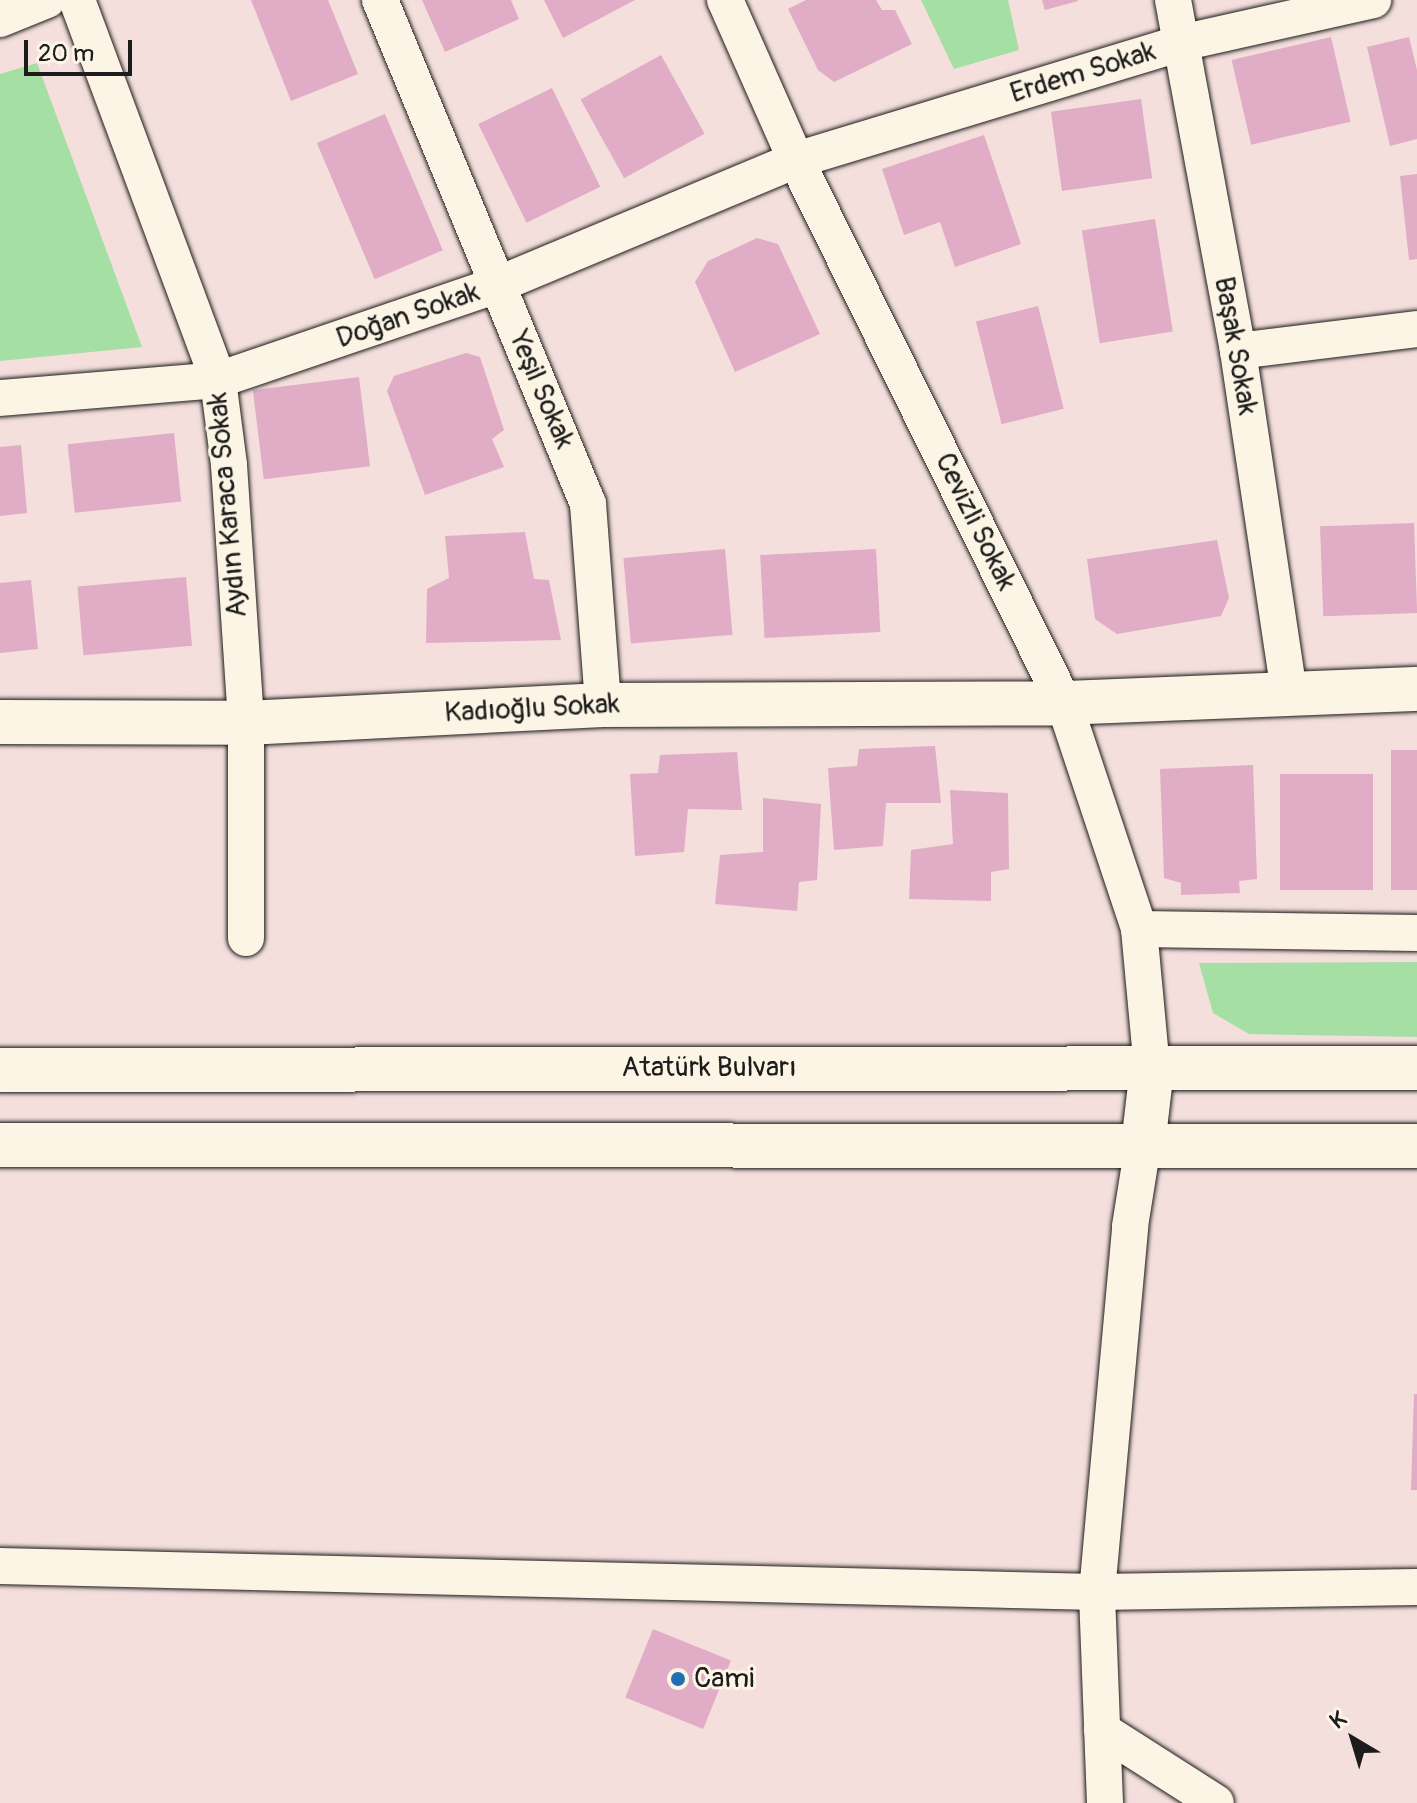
<!DOCTYPE html>
<meta charset="utf-8">
<style>
body{margin:0}
#map{position:relative;width:1417px;height:1803px;overflow:hidden;background:#f4dfdc;font-family:Pangolin,sans-serif}
div>[style]{position:absolute}
.green>*{inset:0;background:#a5dfa4}
.building>*{inset:0;background:#e1acc6;transform-origin:0 0}
.roads{filter:drop-shadow(0 0 2px #1c1c1c) drop-shadow(0 0 2px #1c1c1c)}
.minor>*{height:36px;margin:-18px;padding:0 18px;transform-origin:18px;border-radius:18px;background:#fcf5e5}
.tertiary>*{height:44px;margin:-22px;padding:0 22px;transform-origin:22px;border-radius:22px;background:#fcf5e5}
.primary>*{height:44px;margin:-22px;padding:0 22px;transform-origin:22px;border-radius:22px;background:#fcf5e5}
.dots>*{width:22px;height:22px;translate:-50% -50%;box-sizing:border-box;border:4px solid #fcf5e5;border-radius:50%}
span{translate:-50% -50%;white-space:nowrap;text-align:center;line-height:1.15;-webkit-text-stroke:6px #fcf5e5;paint-order:stroke}
.street-label{font-size:28px;color:#1c1c1c}
.poi-label{font-size:28px;color:#1c1c1c}
.left{translate:0 -50%;text-align:left}
.north{position:absolute;left:1313px;top:1699px;width:80px;height:80px;-webkit-text-stroke:6px #fcf5e5;paint-order:stroke;rotate:322deg;font-size:22px;font-weight:700;line-height:32px;text-align:center;color:#1c1c1c}
.north::after{content:'';display:block;margin:auto;width:28px;height:36px;background:#1c1c1c;clip-path:polygon(50% 0,100% 100%,50% 72%,0 100%)}
.scale{position:absolute;left:24px;top:40px;width:108px;height:36px;box-sizing:border-box;border:4px solid #1c1c1c;border-top:0;padding-left:10px;font-size:24px;line-height:28px;white-space:nowrap;color:#1c1c1c;-webkit-text-stroke:6px #fcf5e5;paint-order:stroke}
</style>
<div id="map">
<div class="green">
<div style="clip-path:polygon(921px 0,1008px 0,1019px 50px,954px 69px)"></div>
<div style="clip-path:polygon(37px 63px,142px 347px,0 361px,0 74px)"></div>
<div style="clip-path:polygon(1417px 962px,1417px 1037px,1249px 1034px,1213px 1013px,1199px 963px)"></div>
</div>
<div class="building">
<div style="clip-path:polygon(251px 0,328px 0,358px 74px,291px 101px)"></div>
<div style="clip-path:polygon(422px 0,511px 0,519px 19px,445px 52px)"></div>
<div style="clip-path:polygon(544px 0,635px 0,563px 38px)"></div>
<div style="clip-path:polygon(806px 0,876px 0,882px 10px,895px 10px,912px 44px,834px 82px,818px 70px,788px 9px)"></div>
<div style="clip-path:polygon(1042px 0,1078px 0,1078px 1px,1045px 10px)"></div>
<div style="left:1331px;top:37px;width:87px;height:102px;rotate:77deg"></div>
<div style="clip-path:polygon(1409px 37px,1417px 70px,1417px 139px,1390px 146px,1367px 47px)"></div>
<div style="left:661px;top:55px;width:90px;height:92px;rotate:61deg"></div>
<div style="left:552px;top:88px;width:110px;height:82px;rotate:64deg"></div>
<div style="left:1141px;top:99px;width:80px;height:91px;rotate:82deg"></div>
<div style="left:385px;top:114px;width:148px;height:74px;rotate:67deg"></div>
<div style="clip-path:polygon(984px 135px,1021px 244px,955px 267px,940px 222px,904px 235px,882px 169px)"></div>
<div style="clip-path:polygon(1417px 174px,1417px 259px,1409px 260px,1400px 176px)"></div>
<div style="left:1155px;top:219px;width:114px;height:74px;rotate:81deg"></div>
<div style="clip-path:polygon(757px 238px,778px 244px,820px 334px,735px 372px,695px 282px,708px 261px)"></div>
<div style="left:1038px;top:306px;width:106px;height:64px;rotate:76deg"></div>
<div style="clip-path:polygon(466px 353px,480px 357px,504px 430px,492px 439px,504px 467px,425px 495px,387px 391px,394px 376px)"></div>
<div style="left:359px;top:377px;width:90px;height:107px;rotate:83deg"></div>
<div style="left:174px;top:433px;width:69px;height:107px;rotate:84deg"></div>
<div style="clip-path:polygon(21px 445px,27px 513px,0 516px,0 447px)"></div>
<div style="left:1414px;top:523px;width:90px;height:94px;rotate:88deg"></div>
<div style="clip-path:polygon(525px 532px,534px 579px,549px 580px,561px 640px,426px 643px,427px 589px,449px 578px,445px 536px)"></div>
<div style="clip-path:polygon(1217px 540px,1229px 598px,1221px 616px,1117px 634px,1095px 619px,1087px 559px)"></div>
<div style="left:725px;top:549px;width:86px;height:102px;rotate:85deg"></div>
<div style="left:876px;top:549px;width:83px;height:116px;rotate:87deg"></div>
<div style="left:186px;top:577px;width:69px;height:109px;rotate:85deg"></div>
<div style="clip-path:polygon(31px 580px,38px 649px,0 653px,0 583px)"></div>
<div style="clip-path:polygon(935px 746px,941px 803px,886px 803px,883px 846px,834px 850px,828px 768px,857px 766px,859px 749px)"></div>
<div style="left:1417px;top:750px;width:140px;height:26px;rotate:90deg"></div>
<div style="clip-path:polygon(737px 752px,742px 810px,688px 809px,684px 852px,635px 856px,630px 774px,658px 773px,660px 755px)"></div>
<div style="clip-path:polygon(1253px 765px,1257px 879px,1239px 881px,1240px 893px,1181px 895px,1181px 883px,1164px 878px,1160px 769px)"></div>
<div style="left:1373px;top:774px;width:116px;height:93px;rotate:90deg"></div>
<div style="clip-path:polygon(950px 790px,1008px 793px,1009px 869px,991px 872px,991px 901px,909px 899px,911px 850px,953px 844px)"></div>
<div style="clip-path:polygon(763px 798px,821px 804px,817px 880px,799px 882px,797px 911px,715px 904px,720px 855px,763px 852px)"></div>
<div style="clip-path:polygon(1414px 1394px,1417px 1394px,1417px 1490px,1411px 1490px)"></div>
<div style="left:653px;top:1629px;width:84px;height:74px;rotate:22deg"></div>
</div>
<div class="roads">
<div class="minor">
<div style="left:77px;top:0;width:405px;rotate:69.6deg"></div>
<div style="left:218px;top:380px;width:86px;rotate:82.6deg"></div>
<div style="left:229px;top:465px;width:259px;rotate:86.2deg"></div>
<div style="left:246px;top:723px;width:215px;rotate:90deg"></div>
<div style="left:380px;top:0;width:545px;rotate:67.57deg"></div>
<div style="left:588px;top:504px;width:202px;rotate:85.7deg"></div>
<div style="left:725px;top:0;width:175px;rotate:66.1deg"></div>
<div style="left:796px;top:160px;width:606px;rotate:63.73deg"></div>
<div style="left:1064px;top:703px;width:238px;rotate:71.6deg"></div>
<div style="left:1139px;top:929px;width:140px;rotate:84.7deg"></div>
<div style="left:1173px;top:0;width:357px;rotate:79.5deg"></div>
<div style="left:1238px;top:351px;width:346px;rotate:81.5deg"></div>
<div style="left:0;top:19px;width:51px;rotate:-22deg"></div>
<div style="left:1238px;top:351px;width:180px;rotate:-7deg"></div>
<div style="left:0;top:398px;width:219px;rotate:-4.7deg"></div>
<div style="left:218px;top:380px;width:295px;rotate:-18.8deg"></div>
<div style="left:497px;top:285px;width:324px;rotate:-22.7deg"></div>
<div style="left:796px;top:160px;width:402px;rotate:-16.9deg"></div>
<div style="left:1181px;top:43px;width:197px;rotate:-12.6deg"></div>
<div style="left:1139px;top:929px;width:278px;rotate:0.8deg"></div>
<div style="left:0;top:1566px;width:1097px;rotate:1.36deg"></div>
<div style="left:1097px;top:1592px;width:320px;rotate:-0.9deg"></div>
<div style="left:1102px;top:1730px;width:135px;rotate:32.6deg"></div>
<div style="left:1105px;top:1803px;width:211px;rotate:-92.2deg"></div>
<div style="left:1097px;top:1592px;width:367px;rotate:-84.8deg"></div>
<div style="left:1130px;top:1226px;width:82px;rotate:-80.9deg"></div>
</div>
<div class="tertiary">
<div style="left:0;top:722px;width:246px;rotate:0.2deg"></div>
<div style="left:246px;top:723px;width:357px;rotate:-2.9deg"></div>
<div style="left:603px;top:705px;width:461px;rotate:-0.2deg"></div>
<div style="left:1064px;top:703px;width:353px;rotate:-2.3deg"></div>
</div>
<div class="primary">
<div style="left:0;top:1070px;width:1417px;rotate:-0.08deg"></div>
<div style="left:0;top:1145px;width:1417px;rotate:0.04deg"></div>
<div style="left:1143px;top:1145px;width:78px;rotate:-83.3deg"></div>
</div>
</div>
<div class="dots">
<div style="left:678px;top:1679px;background:#1f6fb2"></div>
</div>
<div class="street-label">
<span style="left:1083px;top:73px;rotate:-17deg">Erdem Sokak</span>
<span style="left:408px;top:316px;rotate:-19deg">Doğan Sokak</span>
<span style="left:1235px;top:346px;rotate:80deg">Başak Sokak</span>
<span style="left:541px;top:390px;rotate:67deg">Yeşil Sokak</span>
<span style="left:228px;top:505px;rotate:-95deg">Aydın Karaca Sokak</span>
<span style="left:975px;top:522px;rotate:64deg">Cevizli Sokak</span>
<span style="left:532px;top:709px;rotate:-3deg">Kadıoğlu Sokak</span>
<span style="left:709px;top:1068px">Atatürk Bulvarı</span>
</div>
<div class="poi-label">
<span class="left" style="left:694px;top:1679px">Cami</span>
</div>
<div class="north">K</div>
<div class="scale">20 m</div>
</div>
